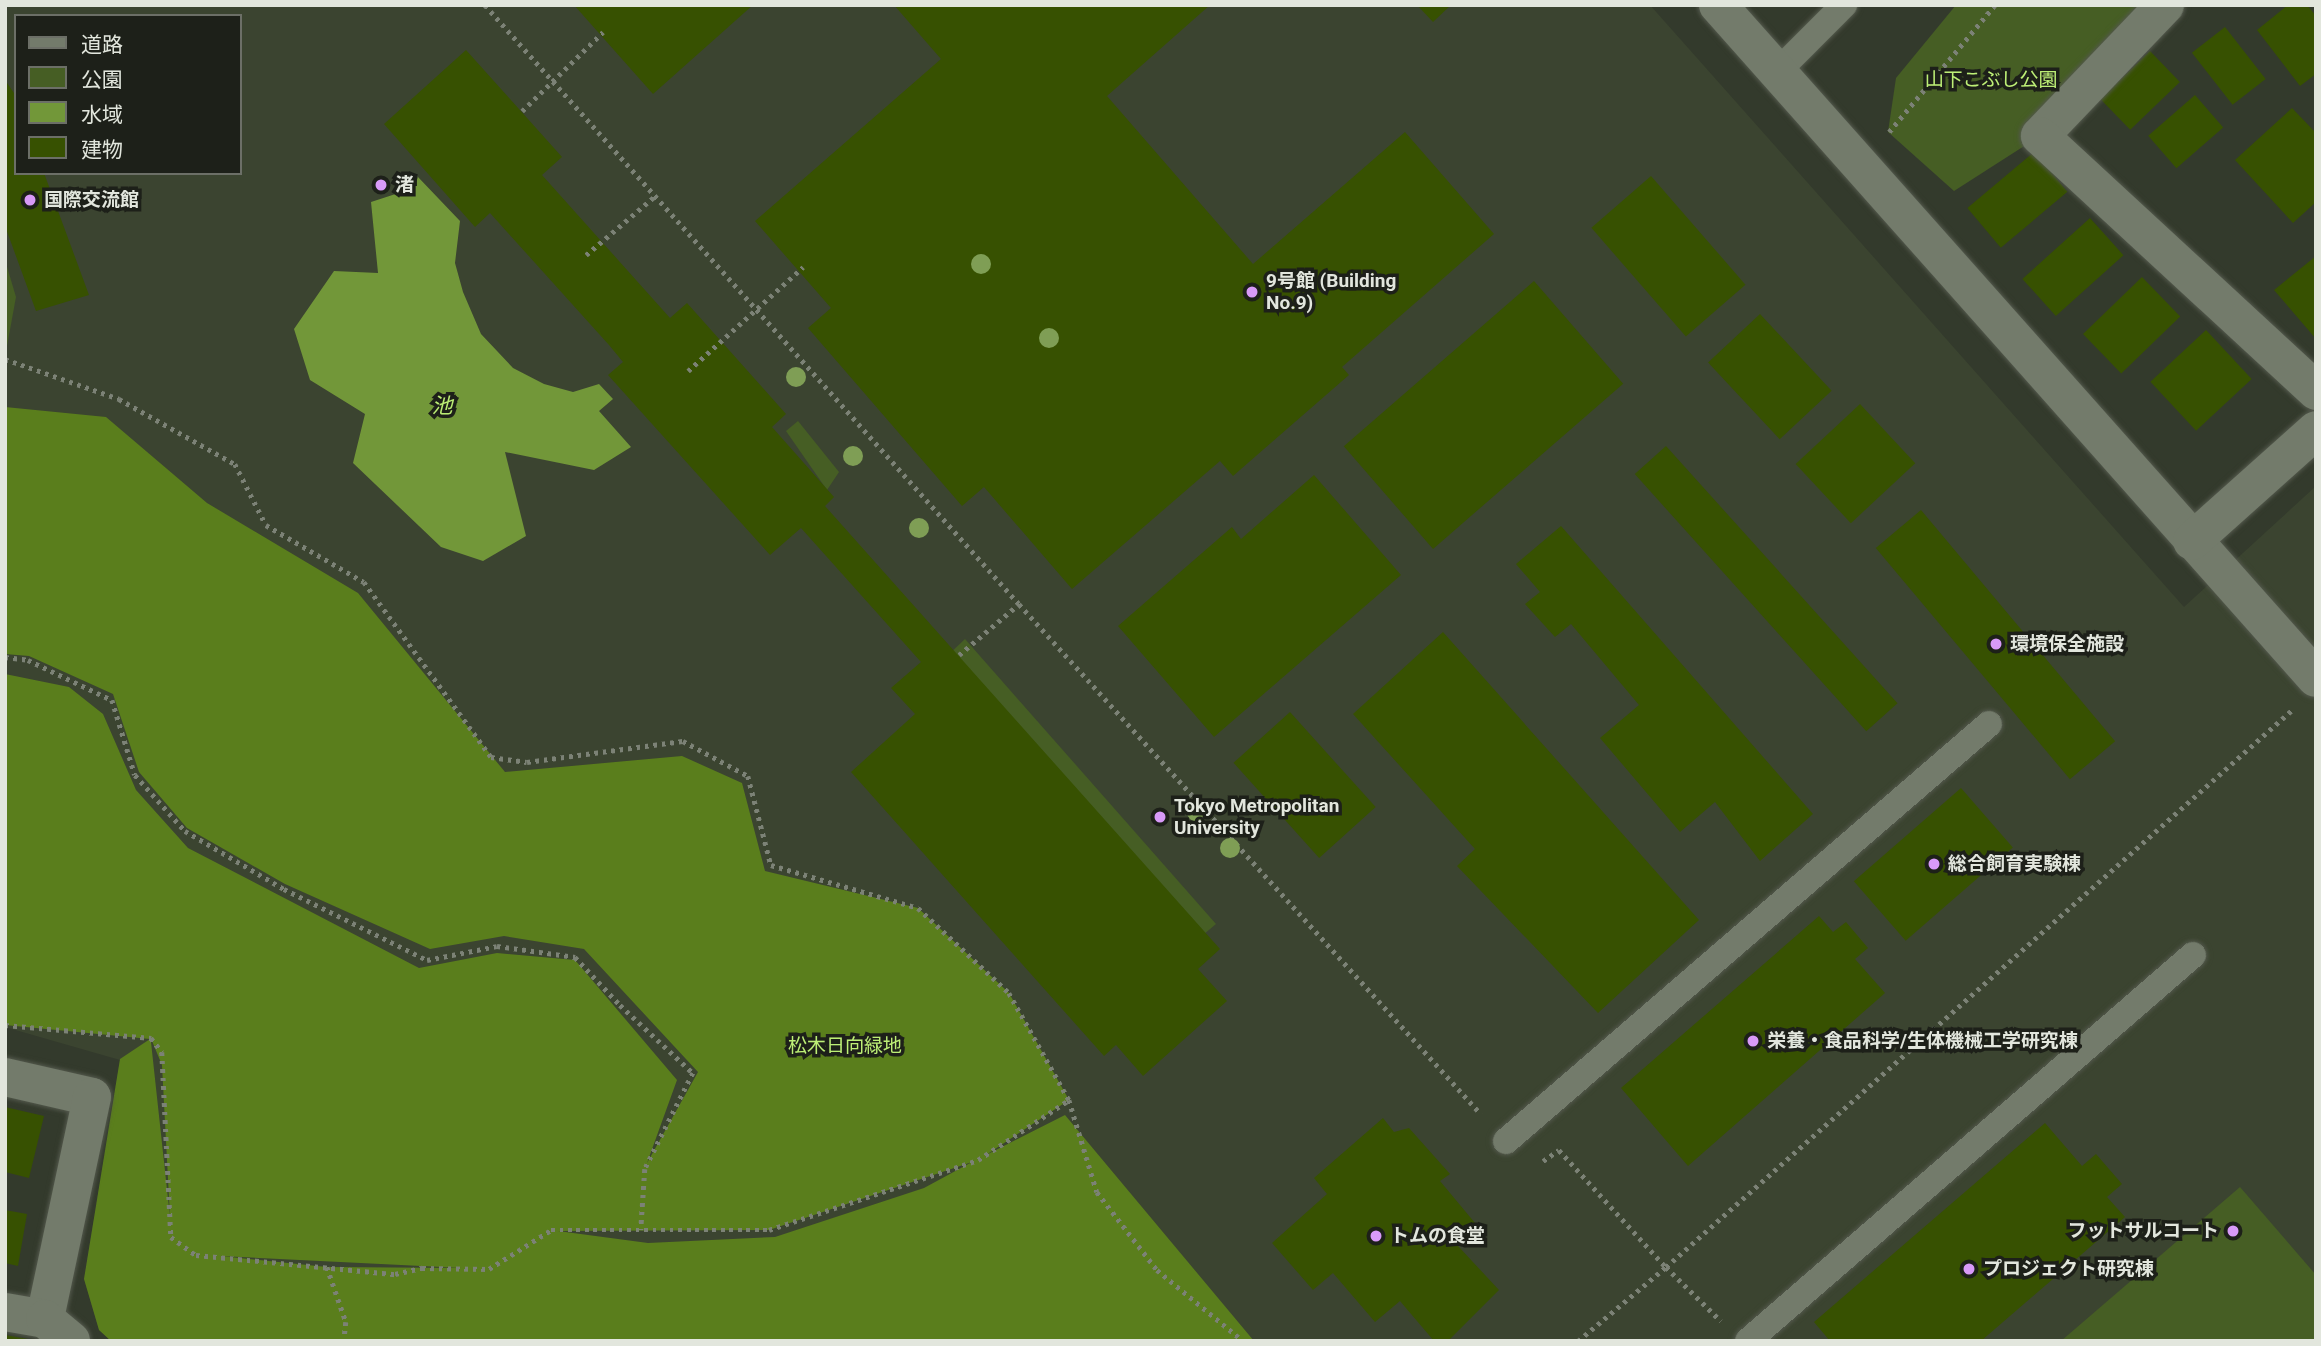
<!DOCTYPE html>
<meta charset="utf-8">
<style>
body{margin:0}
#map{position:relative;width:2321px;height:1346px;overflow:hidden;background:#333a2c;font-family:Roboto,"Noto Sans JP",sans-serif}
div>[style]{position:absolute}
.built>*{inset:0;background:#3b4430}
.green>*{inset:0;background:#465e24}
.forest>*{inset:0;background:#5a7e1c}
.water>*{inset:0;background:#729739}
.building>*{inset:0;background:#375101;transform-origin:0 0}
.path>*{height:4.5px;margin-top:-2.25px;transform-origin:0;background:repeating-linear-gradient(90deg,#7c8276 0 3.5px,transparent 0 8.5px)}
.roads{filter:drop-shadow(0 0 2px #53584c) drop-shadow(0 0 2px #53584c)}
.service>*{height:26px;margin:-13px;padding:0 13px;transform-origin:13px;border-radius:13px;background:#737b6b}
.minor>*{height:38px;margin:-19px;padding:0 19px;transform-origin:19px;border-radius:19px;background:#737b6b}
.tertiary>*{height:38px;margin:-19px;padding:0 19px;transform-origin:19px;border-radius:19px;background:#737b6b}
.path-bridge>*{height:4.5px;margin-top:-2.25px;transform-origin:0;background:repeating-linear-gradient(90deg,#7c8276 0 3.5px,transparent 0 8.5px)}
.trees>*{width:20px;height:20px;margin:-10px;border-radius:50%;background:#7f9e55}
.dots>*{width:19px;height:19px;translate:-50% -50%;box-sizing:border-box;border:4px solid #1d2019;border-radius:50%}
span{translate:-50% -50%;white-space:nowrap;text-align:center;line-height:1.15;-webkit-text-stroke:7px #1d2019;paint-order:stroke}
.park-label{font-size:19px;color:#bdef76}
.poi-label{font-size:19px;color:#e2e6dd;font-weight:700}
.left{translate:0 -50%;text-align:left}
.right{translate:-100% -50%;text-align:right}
.water-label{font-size:21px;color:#bbed74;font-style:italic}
.frame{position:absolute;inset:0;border:7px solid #e2e6dd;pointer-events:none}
.legend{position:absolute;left:14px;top:14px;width:228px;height:161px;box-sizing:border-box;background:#1d2019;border:2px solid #6c6f67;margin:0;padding:9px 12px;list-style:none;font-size:21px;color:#e2e6dd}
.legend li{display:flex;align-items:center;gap:14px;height:35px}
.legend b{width:35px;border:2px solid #6c6f67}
</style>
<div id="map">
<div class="built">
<div style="clip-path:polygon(evenodd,5px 5px,1650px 5px,2184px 607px,2316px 486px,2316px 1341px,111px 1341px,99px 1330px,84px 1279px,120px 1060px,5px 1027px,5px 5px,16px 16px,240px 16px,240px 173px,16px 173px,16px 16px)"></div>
</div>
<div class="green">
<div style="clip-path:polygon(1956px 5px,2165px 5px,2040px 136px,1954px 191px,1888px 132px,1896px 78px)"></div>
<div style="clip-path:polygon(5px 260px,16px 297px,7px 346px,5px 345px)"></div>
<div style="clip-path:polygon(798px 421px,839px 472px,827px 490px,786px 431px)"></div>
<div style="clip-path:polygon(965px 639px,1216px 924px,1191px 945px,945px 658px)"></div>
<div style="clip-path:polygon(2240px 1187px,2316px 1275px,2316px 1341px,2061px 1341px)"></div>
</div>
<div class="forest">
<div style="clip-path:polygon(evenodd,5px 407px,106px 417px,207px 503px,358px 593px,505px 772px,682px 756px,742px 783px,765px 871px,918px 908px,1009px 993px,1069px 1100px,986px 1155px,1065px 1115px,1254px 1341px,111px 1341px,99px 1330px,84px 1279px,120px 1059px,150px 1039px,5px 1025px,5px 674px,69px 687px,103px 714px,136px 790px,188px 848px,419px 968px,497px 953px,575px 960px,677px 1080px,647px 1163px,698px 1072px,584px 949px,504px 936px,430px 949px,285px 884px,187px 828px,139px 772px,113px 694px,29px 656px,5px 654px,5px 407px,152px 1041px,162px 1065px,170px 1217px,151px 1042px,152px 1041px,5px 407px,972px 1162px,924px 1188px,775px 1237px,648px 1243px,558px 1231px,769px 1230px,972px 1162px,5px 407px,220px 1256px,462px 1268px,463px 1268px,327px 1267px,220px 1256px)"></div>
</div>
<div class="water">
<div style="clip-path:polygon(418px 177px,460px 221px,455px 263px,463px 292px,481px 334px,513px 368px,544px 384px,573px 392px,599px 384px,613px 399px,599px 411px,631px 447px,594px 470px,505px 452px,526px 536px,483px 561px,441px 547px,353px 463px,365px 414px,310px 380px,294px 329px,334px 271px,378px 273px,371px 202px,414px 188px)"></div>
</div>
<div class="building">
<div style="clip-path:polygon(574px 5px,753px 5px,653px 94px)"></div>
<div style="clip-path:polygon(894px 5px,1210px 5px,1107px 96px,1253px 264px,1405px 132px,1494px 234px,1342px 367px,1349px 375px,1233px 476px,1220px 461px,1072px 589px,984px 487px,962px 506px,808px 328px,831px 308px,755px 221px,941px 59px)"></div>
<div style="clip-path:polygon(1417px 5px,1451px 5px,1433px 22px)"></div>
<div style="clip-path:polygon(2288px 5px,2307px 5px,2316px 16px,2316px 74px,2300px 86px,2257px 30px)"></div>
<div style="left:2225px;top:27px;width:66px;height:42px;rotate:52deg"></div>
<div style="clip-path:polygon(466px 50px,562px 157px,542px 175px,670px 318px,687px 303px,786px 414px,772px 427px,834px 497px,825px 506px,1220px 949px,1198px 969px,1227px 1001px,1143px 1076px,1116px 1045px,1104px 1056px,851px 772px,915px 714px,891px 688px,921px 662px,801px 528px,770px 555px,608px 375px,623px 362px,609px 345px,490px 213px,475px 227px,384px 124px)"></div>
<div style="left:2150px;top:51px;width:43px;height:69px;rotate:46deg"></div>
<div style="clip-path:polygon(5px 80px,16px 96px,16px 173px,44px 173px,89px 295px,36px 311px,5px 226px)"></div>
<div style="left:2195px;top:95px;width:43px;height:62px;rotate:49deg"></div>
<div style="clip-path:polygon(2292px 108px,2316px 133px,2316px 202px,2293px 223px,2235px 160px)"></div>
<div style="left:2034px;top:152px;width:52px;height:87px;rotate:50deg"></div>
<div style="left:1651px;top:176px;width:144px;height:79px;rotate:49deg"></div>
<div style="left:2090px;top:218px;width:50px;height:91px;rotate:48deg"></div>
<div style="clip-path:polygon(2316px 256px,2316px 339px,2274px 290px)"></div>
<div style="left:2142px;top:277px;width:55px;height:82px;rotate:46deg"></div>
<div style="left:1534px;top:281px;width:136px;height:252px;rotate:49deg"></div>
<div style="left:1760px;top:314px;width:105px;height:71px;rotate:47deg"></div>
<div style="left:2206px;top:330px;width:67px;height:76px;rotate:47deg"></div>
<div style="left:1860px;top:404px;width:81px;height:88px;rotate:47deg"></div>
<div style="left:1666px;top:446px;width:346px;height:42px;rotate:48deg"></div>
<div style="clip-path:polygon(1314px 475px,1401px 575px,1214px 737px,1118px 626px,1232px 527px,1241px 539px)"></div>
<div style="left:1921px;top:510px;width:302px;height:59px;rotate:50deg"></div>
<div style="clip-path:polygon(1561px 526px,1813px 814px,1760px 861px,1715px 802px,1680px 832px,1600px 738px,1639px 705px,1571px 624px,1555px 637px,1525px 604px,1540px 592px,1516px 564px)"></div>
<div style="clip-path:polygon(1443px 632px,1699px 920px,1598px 1013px,1457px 866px,1475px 849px,1353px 714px)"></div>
<div style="left:1290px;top:712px;width:128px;height:76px;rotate:48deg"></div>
<div style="left:1961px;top:788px;width:79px;height:142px;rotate:49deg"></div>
<div style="clip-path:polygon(1819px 916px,1833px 932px,1846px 922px,1868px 948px,1855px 959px,1885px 993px,1688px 1166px,1621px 1088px)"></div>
<div style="clip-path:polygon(5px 1107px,44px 1116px,29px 1178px,5px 1172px)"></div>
<div style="clip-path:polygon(1383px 1118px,1394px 1132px,1409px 1128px,1450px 1174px,1440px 1181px,1480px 1229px,1458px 1246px,1499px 1290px,1448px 1341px,1434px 1341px,1400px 1301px,1375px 1322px,1333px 1273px,1313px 1290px,1272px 1243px,1327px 1194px,1314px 1178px)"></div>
<div style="clip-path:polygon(2045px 1123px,2082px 1166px,2096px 1154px,2122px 1184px,2107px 1197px,2125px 1217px,1981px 1341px,1830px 1341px,1814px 1322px)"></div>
<div style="clip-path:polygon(5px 1210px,27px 1214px,18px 1266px,5px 1263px)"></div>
<div style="clip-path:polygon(5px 1335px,28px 1339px,28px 1341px,5px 1341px)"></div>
</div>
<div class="path">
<div style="left:485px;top:5px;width:802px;rotate:48.28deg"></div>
<div style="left:1019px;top:604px;width:688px;rotate:47.83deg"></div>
<div style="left:1889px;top:132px;width:165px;rotate:-50.2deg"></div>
<div style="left:586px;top:255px;width:91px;rotate:-40.5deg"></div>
<div style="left:5px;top:359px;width:121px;rotate:19.3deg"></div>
<div style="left:119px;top:399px;width:133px;rotate:29.3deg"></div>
<div style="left:235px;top:464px;width:68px;rotate:63.1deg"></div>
<div style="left:266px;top:525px;width:113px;rotate:30.2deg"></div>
<div style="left:364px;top:582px;width:216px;rotate:54deg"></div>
<div style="left:491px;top:757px;width:36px;rotate:8deg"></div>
<div style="left:527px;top:762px;width:157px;rotate:-7.7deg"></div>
<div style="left:683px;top:741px;width:74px;rotate:28.3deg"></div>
<div style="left:748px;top:776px;width:92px;rotate:75.5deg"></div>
<div style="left:771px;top:865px;width:153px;rotate:16.3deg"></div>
<div style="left:918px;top:908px;width:125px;rotate:43deg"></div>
<div style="left:1009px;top:993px;width:123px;rotate:60.7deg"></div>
<div style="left:1069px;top:1100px;width:96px;rotate:73.1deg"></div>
<div style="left:1097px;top:1192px;width:98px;rotate:52.4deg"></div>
<div style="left:1157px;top:1270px;width:112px;rotate:39.5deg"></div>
<div style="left:959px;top:655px;width:79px;rotate:-40.4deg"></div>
<div style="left:5px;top:657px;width:23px;rotate:7deg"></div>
<div style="left:28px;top:660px;width:93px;rotate:25.5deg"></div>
<div style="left:112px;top:700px;width:78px;rotate:73deg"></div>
<div style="left:135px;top:775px;width:75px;rotate:48.2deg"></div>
<div style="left:185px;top:831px;width:115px;rotate:30.4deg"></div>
<div style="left:284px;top:889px;width:160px;rotate:26.4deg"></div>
<div style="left:427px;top:960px;width:71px;rotate:-11.3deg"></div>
<div style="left:497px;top:946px;width:79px;rotate:8deg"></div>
<div style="left:575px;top:957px;width:66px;rotate:46.8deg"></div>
<div style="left:620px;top:1005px;width:100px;rotate:43deg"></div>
<div style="left:693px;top:1073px;width:107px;rotate:116.6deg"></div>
<div style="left:645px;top:1169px;width:61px;rotate:93.8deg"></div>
<div style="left:5px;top:1025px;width:147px;rotate:5.1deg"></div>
<div style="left:151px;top:1038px;width:18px;rotate:52deg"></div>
<div style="left:162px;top:1052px;width:185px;rotate:87.2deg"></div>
<div style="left:171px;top:1237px;width:31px;rotate:36deg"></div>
<div style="left:196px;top:1255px;width:200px;rotate:5.5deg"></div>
<div style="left:395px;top:1274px;width:28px;rotate:-13deg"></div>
<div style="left:422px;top:1268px;width:67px;rotate:0.9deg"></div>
<div style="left:489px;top:1269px;width:73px;rotate:-32.2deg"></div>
<div style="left:551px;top:1230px;width:218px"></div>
<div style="left:769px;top:1230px;width:220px;rotate:-18.5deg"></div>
<div style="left:978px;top:1160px;width:109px;rotate:-33.4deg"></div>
<div style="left:1543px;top:1161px;width:19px;rotate:-35deg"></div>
<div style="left:1559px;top:1150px;width:159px;rotate:47.6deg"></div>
<div style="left:1666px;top:1267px;width:77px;rotate:44.5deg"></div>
<div style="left:327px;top:1267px;width:58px;rotate:70.9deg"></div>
<div style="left:346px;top:1322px;width:19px;rotate:96deg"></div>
<div style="left:1578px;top:1341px;width:115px;rotate:-40.1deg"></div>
<div style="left:1666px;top:1267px;width:838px;rotate:-41.66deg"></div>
</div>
<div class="roads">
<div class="service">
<div style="left:1777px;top:72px;width:95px;rotate:-45deg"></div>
<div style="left:1506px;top:1141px;width:638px;rotate:-40.81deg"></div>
<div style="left:1748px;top:1341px;width:589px;rotate:-40.94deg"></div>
</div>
<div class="minor">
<div style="left:2165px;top:5px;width:181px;rotate:133.7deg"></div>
<div style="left:2040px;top:136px;width:376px;rotate:42.7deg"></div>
<div style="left:5px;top:1077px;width:89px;rotate:12.9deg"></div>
<div style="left:92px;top:1097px;width:227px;rotate:102deg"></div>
<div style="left:5px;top:1312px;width:41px;rotate:9.9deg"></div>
<div style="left:45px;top:1319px;width:34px;rotate:40deg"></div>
</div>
<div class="tertiary">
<div style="left:1718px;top:5px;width:900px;rotate:48.38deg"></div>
<div style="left:2192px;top:541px;width:166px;rotate:-41.8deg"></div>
</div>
</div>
<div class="path-bridge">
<div style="left:522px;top:111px;width:113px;rotate:-44.3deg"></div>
<div style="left:688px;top:371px;width:155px;rotate:-42.1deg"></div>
</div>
<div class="trees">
<div style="left:981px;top:264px"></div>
<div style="left:1049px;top:338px"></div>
<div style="left:796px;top:377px"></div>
<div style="left:853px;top:456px"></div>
<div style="left:919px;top:528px"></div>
<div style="left:1197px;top:812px"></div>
<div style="left:1230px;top:848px"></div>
</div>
<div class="dots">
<div style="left:381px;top:185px;background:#d89af8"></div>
<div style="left:30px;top:200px;background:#d89af8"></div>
<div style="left:1252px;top:292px;background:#d89af8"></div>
<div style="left:1996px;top:644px;background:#d89af8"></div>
<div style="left:1160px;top:817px;background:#d89af8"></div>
<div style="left:1934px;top:864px;background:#d89af8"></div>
<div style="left:1753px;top:1041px;background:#d89af8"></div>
<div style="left:2233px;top:1231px;background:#d89af8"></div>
<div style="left:1376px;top:1236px;background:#d89af8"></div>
<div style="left:1969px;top:1269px;background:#d89af8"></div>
</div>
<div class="park-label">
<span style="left:1991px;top:80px">山下こぶし公園</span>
<span style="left:845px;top:1046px">松木日向緑地</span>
</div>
<div class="poi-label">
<span class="left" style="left:395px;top:185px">渚</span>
<span class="left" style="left:44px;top:200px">国際交流館</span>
<span class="left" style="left:1266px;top:292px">9号館 (Building<br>No.9)</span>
<span class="left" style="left:2010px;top:644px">環境保全施設</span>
<span class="left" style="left:1174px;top:817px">Tokyo Metropolitan<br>University</span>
<span class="left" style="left:1948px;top:864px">総合飼育実験棟</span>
<span class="left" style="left:1767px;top:1041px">栄養・食品科学/生体機械工学研究棟</span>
<span class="right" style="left:2219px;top:1231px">フットサルコート</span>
<span class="left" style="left:1390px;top:1236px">トムの食堂</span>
<span class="left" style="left:1983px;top:1269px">プロジェクト研究棟</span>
</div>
<div class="water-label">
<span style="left:442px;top:406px">池</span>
</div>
<div class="frame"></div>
<ul class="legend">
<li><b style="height:9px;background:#737b6b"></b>道路</li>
<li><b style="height:19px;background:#465e24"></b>公園</li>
<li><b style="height:19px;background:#729739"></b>水域</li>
<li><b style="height:19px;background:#375101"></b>建物</li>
</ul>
</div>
